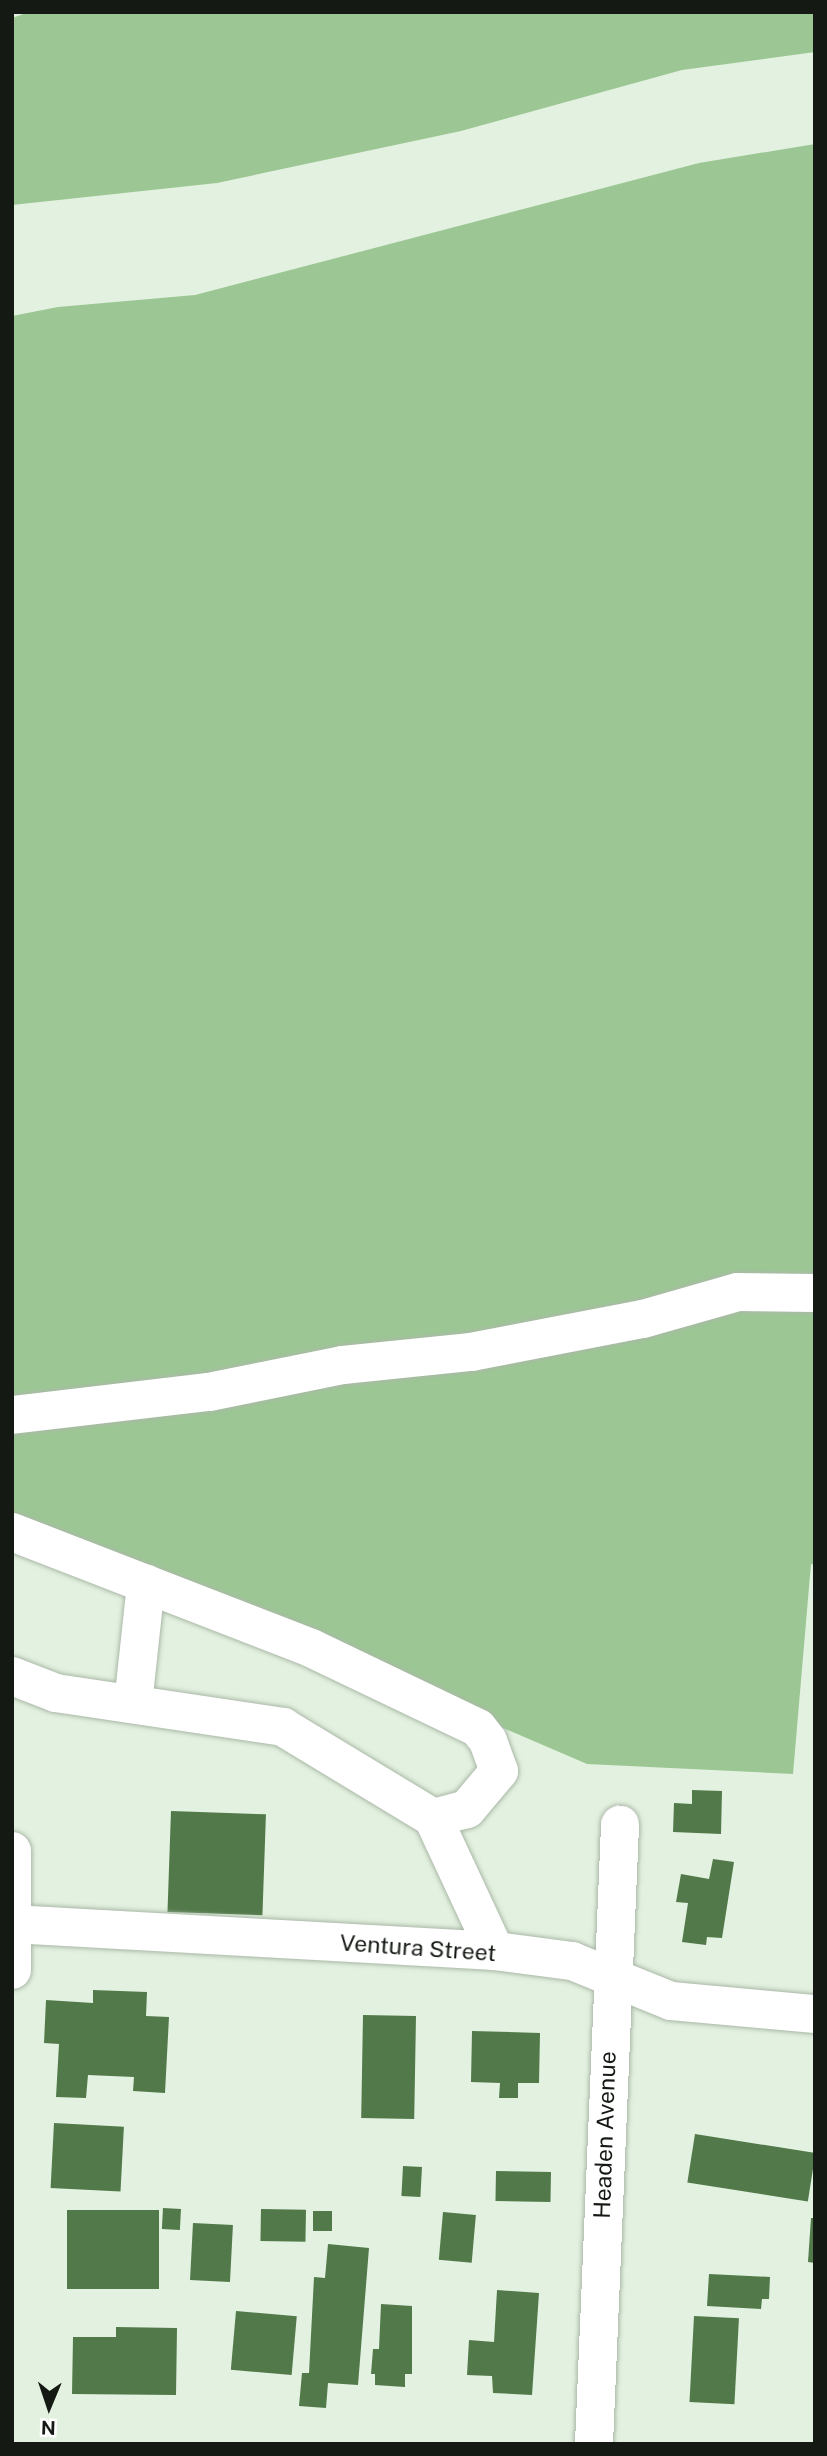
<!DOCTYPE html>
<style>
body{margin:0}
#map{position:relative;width:827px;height:2456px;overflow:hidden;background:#e3f1e0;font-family:"Public Sans",sans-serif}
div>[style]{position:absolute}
.forest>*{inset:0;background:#9cc794}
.building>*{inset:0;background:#517949;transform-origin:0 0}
.roads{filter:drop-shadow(0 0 2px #aab8a7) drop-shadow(0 0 2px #aab8a7)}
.minor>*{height:38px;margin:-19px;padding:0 19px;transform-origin:19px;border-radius:19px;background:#fff}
span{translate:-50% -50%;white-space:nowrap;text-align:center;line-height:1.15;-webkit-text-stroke:5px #fff;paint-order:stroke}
.street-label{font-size:23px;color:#141913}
.frame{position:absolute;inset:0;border:14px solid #141913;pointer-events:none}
.north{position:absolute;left:14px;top:2372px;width:70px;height:70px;-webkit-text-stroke:5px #fff;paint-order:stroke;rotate:182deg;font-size:19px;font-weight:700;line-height:28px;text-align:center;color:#141913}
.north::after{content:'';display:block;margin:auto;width:24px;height:32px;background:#141913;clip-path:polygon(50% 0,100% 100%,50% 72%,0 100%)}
</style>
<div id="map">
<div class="forest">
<div style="clip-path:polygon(29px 12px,815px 12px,815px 52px,682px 70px,461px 131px,217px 183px,12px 205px,12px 18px)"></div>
<div style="clip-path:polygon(815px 144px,815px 1565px,811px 1564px,793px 1774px,587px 1764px,12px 1517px,12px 316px,58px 307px,195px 295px,699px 163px)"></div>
</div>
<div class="building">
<div style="clip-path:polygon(692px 1790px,722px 1791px,721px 1834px,673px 1832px,674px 1803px,692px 1804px)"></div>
<div style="left:171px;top:1811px;width:95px;height:101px;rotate:2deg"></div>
<div style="clip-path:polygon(713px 1859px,734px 1862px,722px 1938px,707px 1937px,706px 1945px,682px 1942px,688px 1903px,676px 1902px,681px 1874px,709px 1879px)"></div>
<div style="clip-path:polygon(93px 1990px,147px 1992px,146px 2016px,169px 2017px,165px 2093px,133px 2091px,134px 2077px,88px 2075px,86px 2098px,56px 2097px,59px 2044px,44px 2043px,46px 2000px,93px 2003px)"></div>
<div style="left:363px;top:2015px;width:53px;height:103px;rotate:1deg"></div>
<div style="clip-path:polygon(472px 2031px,540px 2033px,539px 2083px,518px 2083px,518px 2098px,499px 2098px,500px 2083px,471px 2082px)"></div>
<div style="left:54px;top:2123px;width:70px;height:65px;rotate:3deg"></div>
<div style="left:695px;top:2134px;width:122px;height:49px;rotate:9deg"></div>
<div style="left:403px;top:2166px;width:19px;height:30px;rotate:3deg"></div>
<div style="left:496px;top:2171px;width:55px;height:30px;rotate:1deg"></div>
<div style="left:163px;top:2208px;width:18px;height:21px;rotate:3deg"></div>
<div style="left:261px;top:2209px;width:45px;height:32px;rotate:1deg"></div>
<div style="left:67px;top:2210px;width:92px;height:79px"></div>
<div style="left:313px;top:2211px;width:19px;height:20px"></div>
<div style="left:443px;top:2212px;width:33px;height:48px;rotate:5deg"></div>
<div style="clip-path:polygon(811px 2218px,815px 2218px,815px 2263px,808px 2262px)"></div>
<div style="left:193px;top:2223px;width:40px;height:57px;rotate:3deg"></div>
<div style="clip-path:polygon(328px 2244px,369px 2248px,358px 2385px,328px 2383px,326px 2408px,299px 2406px,302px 2373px,309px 2373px,314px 2277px,325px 2278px)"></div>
<div style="clip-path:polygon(709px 2274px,770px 2277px,769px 2299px,762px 2299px,761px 2309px,707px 2306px)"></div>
<div style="clip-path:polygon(497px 2290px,539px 2293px,532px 2395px,493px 2393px,492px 2376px,467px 2375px,469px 2340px,494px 2342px)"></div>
<div style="clip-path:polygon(381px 2304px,412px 2306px,412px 2374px,405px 2374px,405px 2387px,375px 2385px,375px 2374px,371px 2374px,373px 2349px,379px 2349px)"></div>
<div style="left:236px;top:2311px;width:61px;height:59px;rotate:5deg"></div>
<div style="left:694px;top:2316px;width:45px;height:86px;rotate:3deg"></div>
<div style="clip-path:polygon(116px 2327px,177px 2328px,176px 2395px,72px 2394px,73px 2337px,116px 2337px)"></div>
</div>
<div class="roads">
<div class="minor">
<div style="left:12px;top:1415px;width:198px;rotate:-6.7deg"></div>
<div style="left:209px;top:1392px;width:137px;rotate:-11.4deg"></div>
<div style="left:343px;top:1365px;width:129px;rotate:-5.8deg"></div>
<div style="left:471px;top:1352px;width:175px;rotate:-10.9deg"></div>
<div style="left:643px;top:1319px;width:99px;rotate:-15.9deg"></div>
<div style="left:738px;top:1292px;width:77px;rotate:0.7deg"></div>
<div style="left:12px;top:1532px;width:321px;rotate:21.2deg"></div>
<div style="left:311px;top:1648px;width:185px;rotate:25.6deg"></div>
<div style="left:478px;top:1728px;width:16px;rotate:52deg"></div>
<div style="left:488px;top:1741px;width:32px;rotate:70deg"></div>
<div style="left:499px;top:1771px;width:50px;rotate:130.1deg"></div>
<div style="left:467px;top:1809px;width:35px;rotate:165deg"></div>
<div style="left:12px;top:1676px;width:47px;rotate:21.1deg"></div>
<div style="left:56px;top:1693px;width:230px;rotate:8.5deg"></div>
<div style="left:283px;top:1727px;width:175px;rotate:31.2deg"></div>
<div style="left:433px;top:1818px;width:147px;rotate:65deg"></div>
<div style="left:133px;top:1704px;width:121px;rotate:-83.8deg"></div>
<div style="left:12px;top:1851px;width:119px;rotate:90deg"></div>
<div style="left:12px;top:1924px;width:484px;rotate:3.2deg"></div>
<div style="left:495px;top:1951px;width:78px;rotate:7.4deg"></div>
<div style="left:572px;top:1961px;width:107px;rotate:22deg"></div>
<div style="left:671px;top:2001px;width:145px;rotate:5.2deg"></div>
<div style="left:594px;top:2444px;width:620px;rotate:-87.59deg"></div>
</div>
</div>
<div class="street-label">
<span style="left:418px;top:1948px;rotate:4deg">Ventura Street</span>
<span style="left:605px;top:2135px;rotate:-88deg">Headen Avenue</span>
</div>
<div class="frame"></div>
<div class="north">N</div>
</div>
